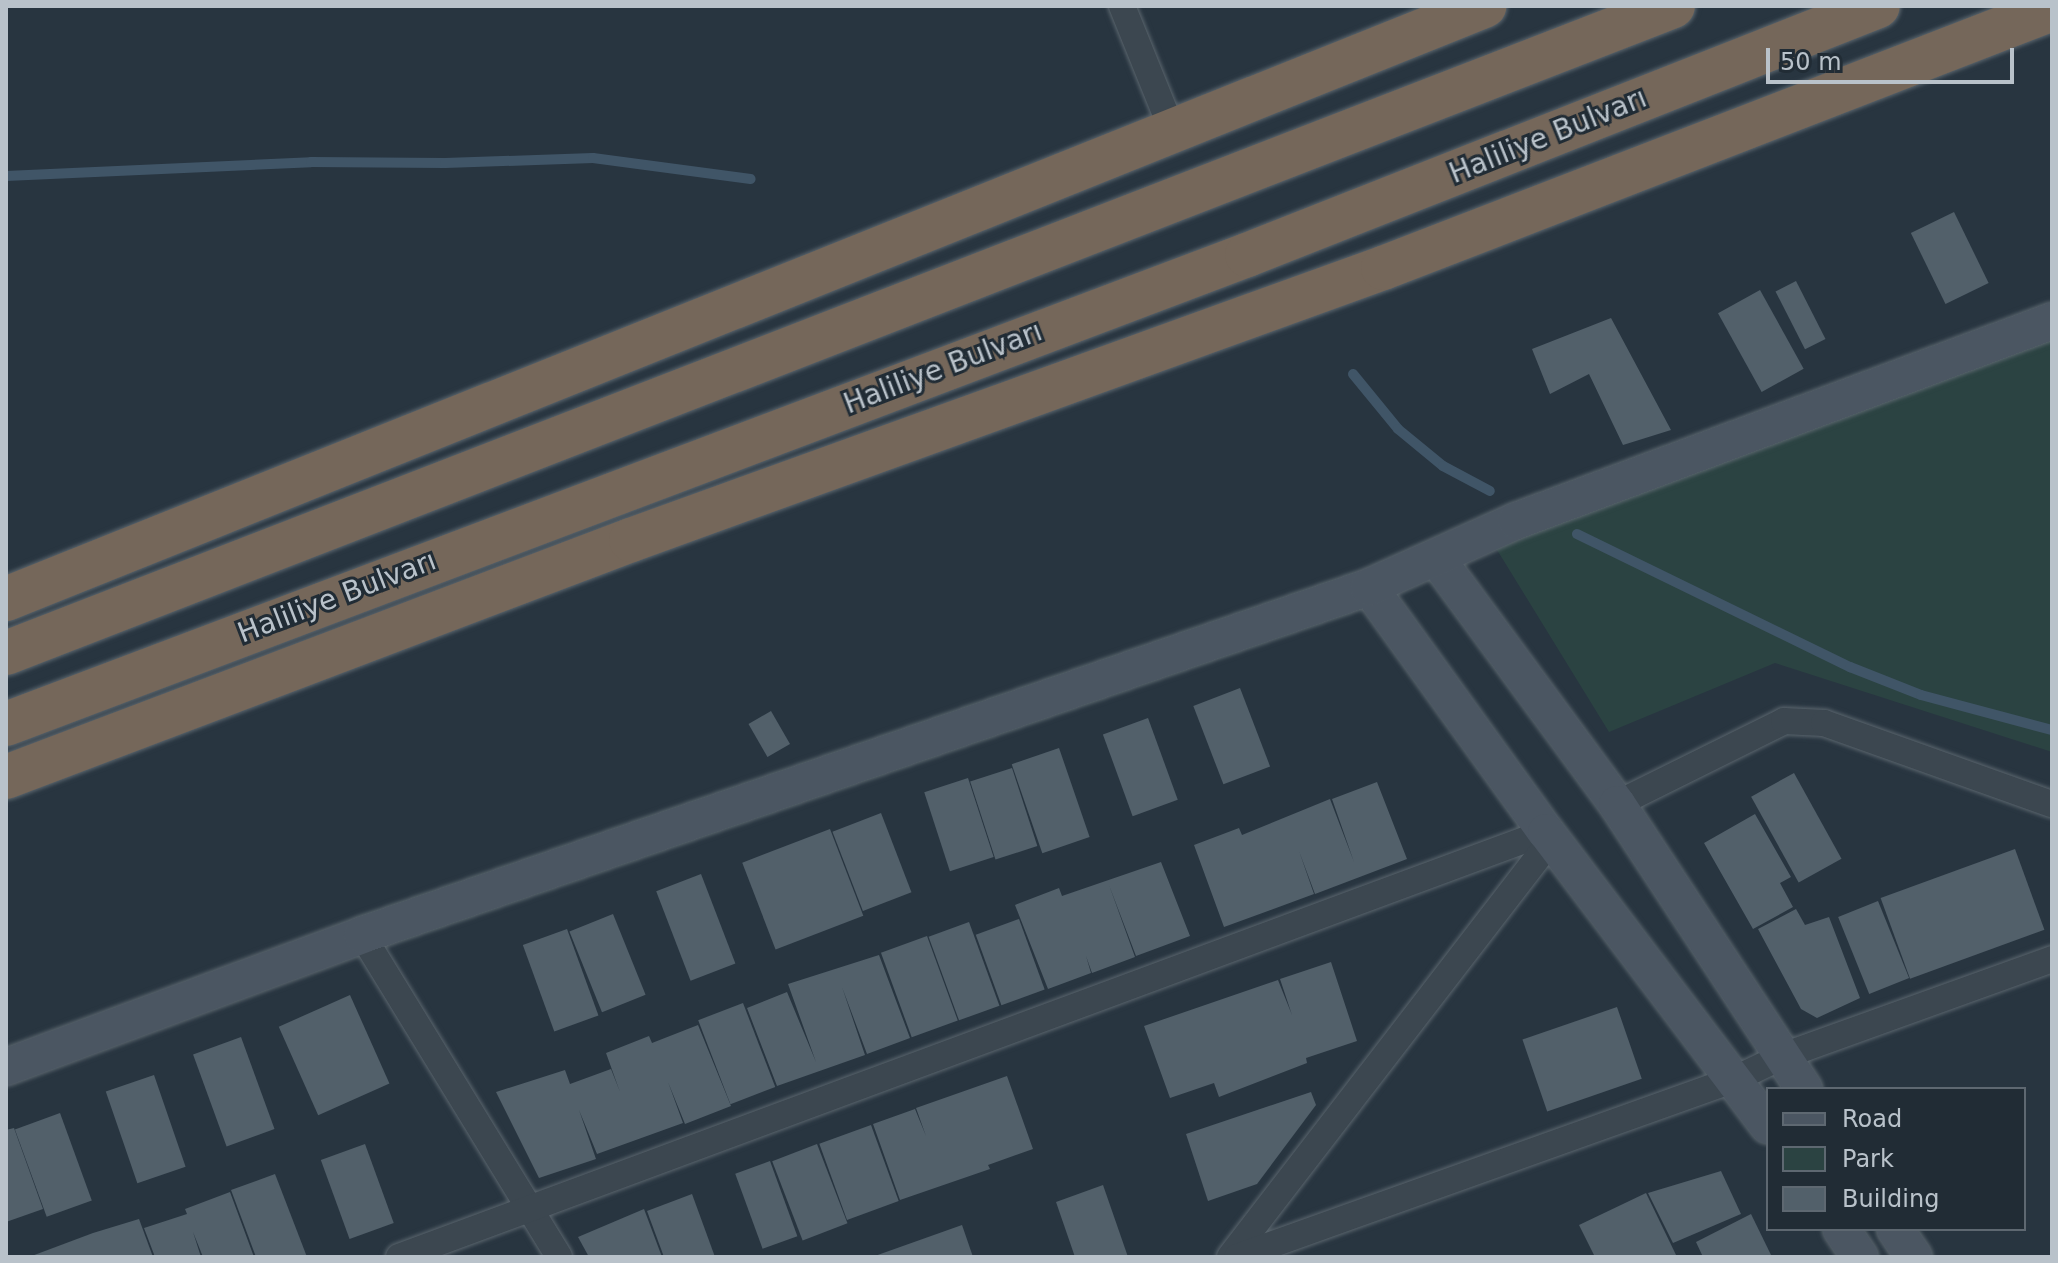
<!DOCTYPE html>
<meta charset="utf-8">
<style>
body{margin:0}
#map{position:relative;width:2058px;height:1263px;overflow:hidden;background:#283540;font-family:"DejaVu Sans",sans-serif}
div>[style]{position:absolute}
.green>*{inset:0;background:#2b4342}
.stream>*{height:10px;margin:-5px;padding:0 5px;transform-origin:5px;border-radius:5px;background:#405567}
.building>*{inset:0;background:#52606a;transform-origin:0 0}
.roads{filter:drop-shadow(0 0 2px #5a656d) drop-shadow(0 0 2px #5a656d)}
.street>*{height:26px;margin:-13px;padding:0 13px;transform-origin:13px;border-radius:13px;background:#3c4750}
.secondary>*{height:36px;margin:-18px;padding:0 18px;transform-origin:18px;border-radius:18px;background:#4b5662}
.highway>*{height:44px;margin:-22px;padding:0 22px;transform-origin:22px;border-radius:22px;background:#75675a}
span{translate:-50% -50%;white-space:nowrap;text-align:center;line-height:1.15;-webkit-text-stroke:6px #212c35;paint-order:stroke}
.street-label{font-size:28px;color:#b9c2ca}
.frame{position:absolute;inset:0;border:8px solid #b9c2ca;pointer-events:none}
.legend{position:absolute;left:1766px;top:1087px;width:260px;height:144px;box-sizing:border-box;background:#212c35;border:2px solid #5e6871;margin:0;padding:10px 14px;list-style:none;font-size:24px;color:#b9c2ca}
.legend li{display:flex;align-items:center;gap:16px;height:40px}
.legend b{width:40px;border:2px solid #5e6871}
.scale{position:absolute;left:1766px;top:48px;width:248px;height:36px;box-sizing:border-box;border:4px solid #b9c2ca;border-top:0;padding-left:10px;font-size:24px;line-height:28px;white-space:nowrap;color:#b9c2ca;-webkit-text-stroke:6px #212c35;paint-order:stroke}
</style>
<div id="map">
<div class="green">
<div style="clip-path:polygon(2052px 331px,2052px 752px,1775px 663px,1609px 732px,1486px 532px)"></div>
</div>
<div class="stream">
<div style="left:6px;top:176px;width:305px;rotate:-2.6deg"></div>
<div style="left:311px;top:162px;width:134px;rotate:0.4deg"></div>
<div style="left:445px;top:163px;width:148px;rotate:-1.9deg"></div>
<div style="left:593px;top:158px;width:159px;rotate:7.6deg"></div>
<div style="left:1353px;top:374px;width:71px;rotate:50.7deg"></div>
<div style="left:1398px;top:429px;width:58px;rotate:39.4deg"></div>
<div style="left:1443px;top:466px;width:53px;rotate:28deg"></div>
<div style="left:1577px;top:534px;width:304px;rotate:26deg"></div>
<div style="left:1850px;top:667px;width:76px;rotate:21.5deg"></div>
<div style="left:1921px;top:695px;width:136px;rotate:15deg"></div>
</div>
<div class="building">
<div style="left:1954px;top:212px;width:79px;height:48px;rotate:64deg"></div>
<div style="left:1796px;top:281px;width:65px;height:23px;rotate:63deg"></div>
<div style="left:1760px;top:290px;width:90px;height:48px;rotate:61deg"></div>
<div style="clip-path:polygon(1611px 318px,1671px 430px,1623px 445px,1589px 374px,1550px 394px,1532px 349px)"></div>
<div style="left:1240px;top:688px;width:84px;height:50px;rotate:69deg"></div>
<div style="left:771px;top:711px;width:38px;height:26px;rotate:60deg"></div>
<div style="left:1148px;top:718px;width:87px;height:48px;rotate:70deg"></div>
<div style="left:1059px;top:748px;width:94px;height:50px;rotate:71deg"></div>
<div style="left:1012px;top:768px;width:82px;height:44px;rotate:72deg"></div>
<div style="left:1794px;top:773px;width:98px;height:49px;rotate:61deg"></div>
<div style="left:968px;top:778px;width:83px;height:46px;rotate:72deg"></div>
<div style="clip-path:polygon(1377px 782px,1407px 859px,1315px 894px,1299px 851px,1314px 894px,1224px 927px,1194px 845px,1239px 828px,1242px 835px,1330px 799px,1354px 862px,1332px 799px)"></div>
<div style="left:881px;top:813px;width:85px;height:52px;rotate:69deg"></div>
<div style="clip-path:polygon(1755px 814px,1791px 877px,1780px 883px,1793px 907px,1753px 929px,1704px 843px)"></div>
<div style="left:830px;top:829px;width:93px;height:94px;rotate:69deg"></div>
<div style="left:2015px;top:849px;width:86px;height:143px;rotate:70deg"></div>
<div style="clip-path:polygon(1161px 862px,1190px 936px,1136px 956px,1109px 885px,1135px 957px,1092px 973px,1086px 956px,1091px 973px,1048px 989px,1015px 905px,1059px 888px,1062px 896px)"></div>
<div style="left:701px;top:874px;width:96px;height:48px;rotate:69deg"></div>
<div style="left:1878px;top:901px;width:83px;height:43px;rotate:68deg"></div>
<div style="clip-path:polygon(1796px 909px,1805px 925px,1829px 917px,1860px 998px,1817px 1018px,1801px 1009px,1758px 929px)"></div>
<div style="left:613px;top:914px;width:87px;height:47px;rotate:68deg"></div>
<div style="left:1019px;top:919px;width:75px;height:46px;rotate:70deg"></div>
<div style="left:969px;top:922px;width:89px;height:43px;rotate:70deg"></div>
<div style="left:567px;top:929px;width:92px;height:47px;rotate:70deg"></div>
<div style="left:927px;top:936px;width:90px;height:49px;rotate:70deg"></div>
<div style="clip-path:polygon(879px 955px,910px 1038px,867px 1054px,842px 987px,865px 1055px,777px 1086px,747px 1008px,787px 992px,816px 1062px,788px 984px)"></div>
<div style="clip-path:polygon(1331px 962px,1357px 1041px,1306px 1058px,1307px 1063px,1219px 1097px,1214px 1083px,1170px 1098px,1144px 1026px,1278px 980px,1292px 1015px,1280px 979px)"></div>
<div style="left:350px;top:995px;width:97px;height:78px;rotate:66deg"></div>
<div style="left:743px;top:1003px;width:90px;height:48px;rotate:69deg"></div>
<div style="left:1617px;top:1007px;width:76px;height:100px;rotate:71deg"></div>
<div style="clip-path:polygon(698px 1025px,731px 1106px,685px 1124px,668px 1082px,683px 1123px,597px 1154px,579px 1110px,596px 1159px,539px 1178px,496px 1092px,565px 1070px,570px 1084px,611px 1069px,620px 1092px,606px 1053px,649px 1036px,652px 1043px)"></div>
<div style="left:241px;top:1037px;width:98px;height:51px;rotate:70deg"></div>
<div style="left:154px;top:1075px;width:97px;height:51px;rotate:71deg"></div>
<div style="clip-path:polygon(1007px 1076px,1033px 1149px,988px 1165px,990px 1169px,900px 1200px,873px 1124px,915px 1109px,926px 1136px,916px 1108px)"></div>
<div style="clip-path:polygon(1311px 1092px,1316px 1105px,1257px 1184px,1208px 1201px,1186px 1134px)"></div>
<div style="left:60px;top:1113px;width:93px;height:48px;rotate:70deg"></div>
<div style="left:871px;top:1125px;width:81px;height:55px;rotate:70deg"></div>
<div style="clip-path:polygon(14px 1128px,43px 1209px,6px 1222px,6px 1130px)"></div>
<div style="left:365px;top:1144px;width:84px;height:47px;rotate:70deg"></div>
<div style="left:817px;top:1144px;width:85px;height:48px;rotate:69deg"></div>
<div style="left:770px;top:1161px;width:80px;height:37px;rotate:70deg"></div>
<div style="clip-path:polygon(1721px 1171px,1741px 1214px,1673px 1243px,1648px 1193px)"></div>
<div style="clip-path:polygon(275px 1174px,307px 1257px,256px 1257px,231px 1190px)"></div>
<div style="clip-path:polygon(1103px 1185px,1128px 1257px,1075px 1257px,1056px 1202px)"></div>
<div style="clip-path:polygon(230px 1192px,254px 1257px,203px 1257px,193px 1232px,201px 1257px,155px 1257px,144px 1228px,187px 1214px,185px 1209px)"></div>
<div style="clip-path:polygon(1646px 1193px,1677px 1257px,1595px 1257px,1579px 1225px)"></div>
<div style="clip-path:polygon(692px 1194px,715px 1257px,664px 1257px,647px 1211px)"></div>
<div style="clip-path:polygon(644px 1209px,662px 1257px,589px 1257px,578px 1237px)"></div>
<div style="clip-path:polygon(1751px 1214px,1772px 1257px,1703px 1257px,1696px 1242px)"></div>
<div style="clip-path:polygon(139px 1219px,153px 1257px,29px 1257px,93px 1233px)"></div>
<div style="clip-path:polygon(962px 1225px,973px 1257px,872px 1257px)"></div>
</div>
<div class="roads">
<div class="street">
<div style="left:1122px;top:6px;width:134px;rotate:68deg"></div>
<div style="left:1617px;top:804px;width:186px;rotate:-26.4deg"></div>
<div style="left:1784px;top:721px;width:40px;rotate:2.9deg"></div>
<div style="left:1824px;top:723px;width:242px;rotate:19.6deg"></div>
<div style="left:362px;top:935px;width:377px;rotate:58.5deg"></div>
<div style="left:399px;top:1257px;width:1223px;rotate:-20.33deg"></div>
<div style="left:1230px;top:1257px;width:528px;rotate:-52.39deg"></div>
<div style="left:1237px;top:1257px;width:529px;rotate:-19.67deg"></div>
<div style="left:1735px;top:1079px;width:53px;rotate:-25.6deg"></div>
<div style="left:1783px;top:1056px;width:286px;rotate:-19.8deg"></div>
</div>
<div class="secondary">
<div style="left:1437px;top:559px;width:304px;rotate:53.7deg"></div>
<div style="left:1617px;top:804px;width:341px;rotate:56.7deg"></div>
<div style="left:1369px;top:587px;width:302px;rotate:54.2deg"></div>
<div style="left:1546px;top:832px;width:368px;rotate:52.9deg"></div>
<div style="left:6px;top:1067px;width:380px;rotate:-20.3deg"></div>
<div style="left:362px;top:935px;width:1065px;rotate:-19.06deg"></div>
<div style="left:1369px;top:587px;width:161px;rotate:-24.2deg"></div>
<div style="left:1516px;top:521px;width:572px;rotate:-20.46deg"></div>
<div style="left:1841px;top:1229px;width:34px;rotate:56deg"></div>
<div style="left:1895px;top:1229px;width:34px;rotate:56deg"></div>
</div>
<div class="highway">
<div style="left:6px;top:599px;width:1593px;rotate:-21.86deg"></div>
<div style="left:6px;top:653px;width:1788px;rotate:-21.21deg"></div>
<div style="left:6px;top:724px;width:1327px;rotate:-20.7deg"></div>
<div style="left:1247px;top:255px;width:678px;rotate:-21.53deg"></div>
<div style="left:6px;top:777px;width:668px;rotate:-20.77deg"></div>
<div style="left:631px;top:540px;width:800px;rotate:-19.89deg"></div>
<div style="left:1383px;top:268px;width:717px;rotate:-21.16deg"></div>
</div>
</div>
<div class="street-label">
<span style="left:1548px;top:136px;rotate:-22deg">Haliliye Bulvarı</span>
<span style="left:943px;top:368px;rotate:-21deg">Haliliye Bulvarı</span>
<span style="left:337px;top:597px;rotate:-21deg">Haliliye Bulvarı</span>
</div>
<div class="frame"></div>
<ul class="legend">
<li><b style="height:10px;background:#4b5662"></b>Road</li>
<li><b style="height:22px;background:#2b4342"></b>Park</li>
<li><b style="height:22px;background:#52606a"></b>Building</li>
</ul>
<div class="scale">50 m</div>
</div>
